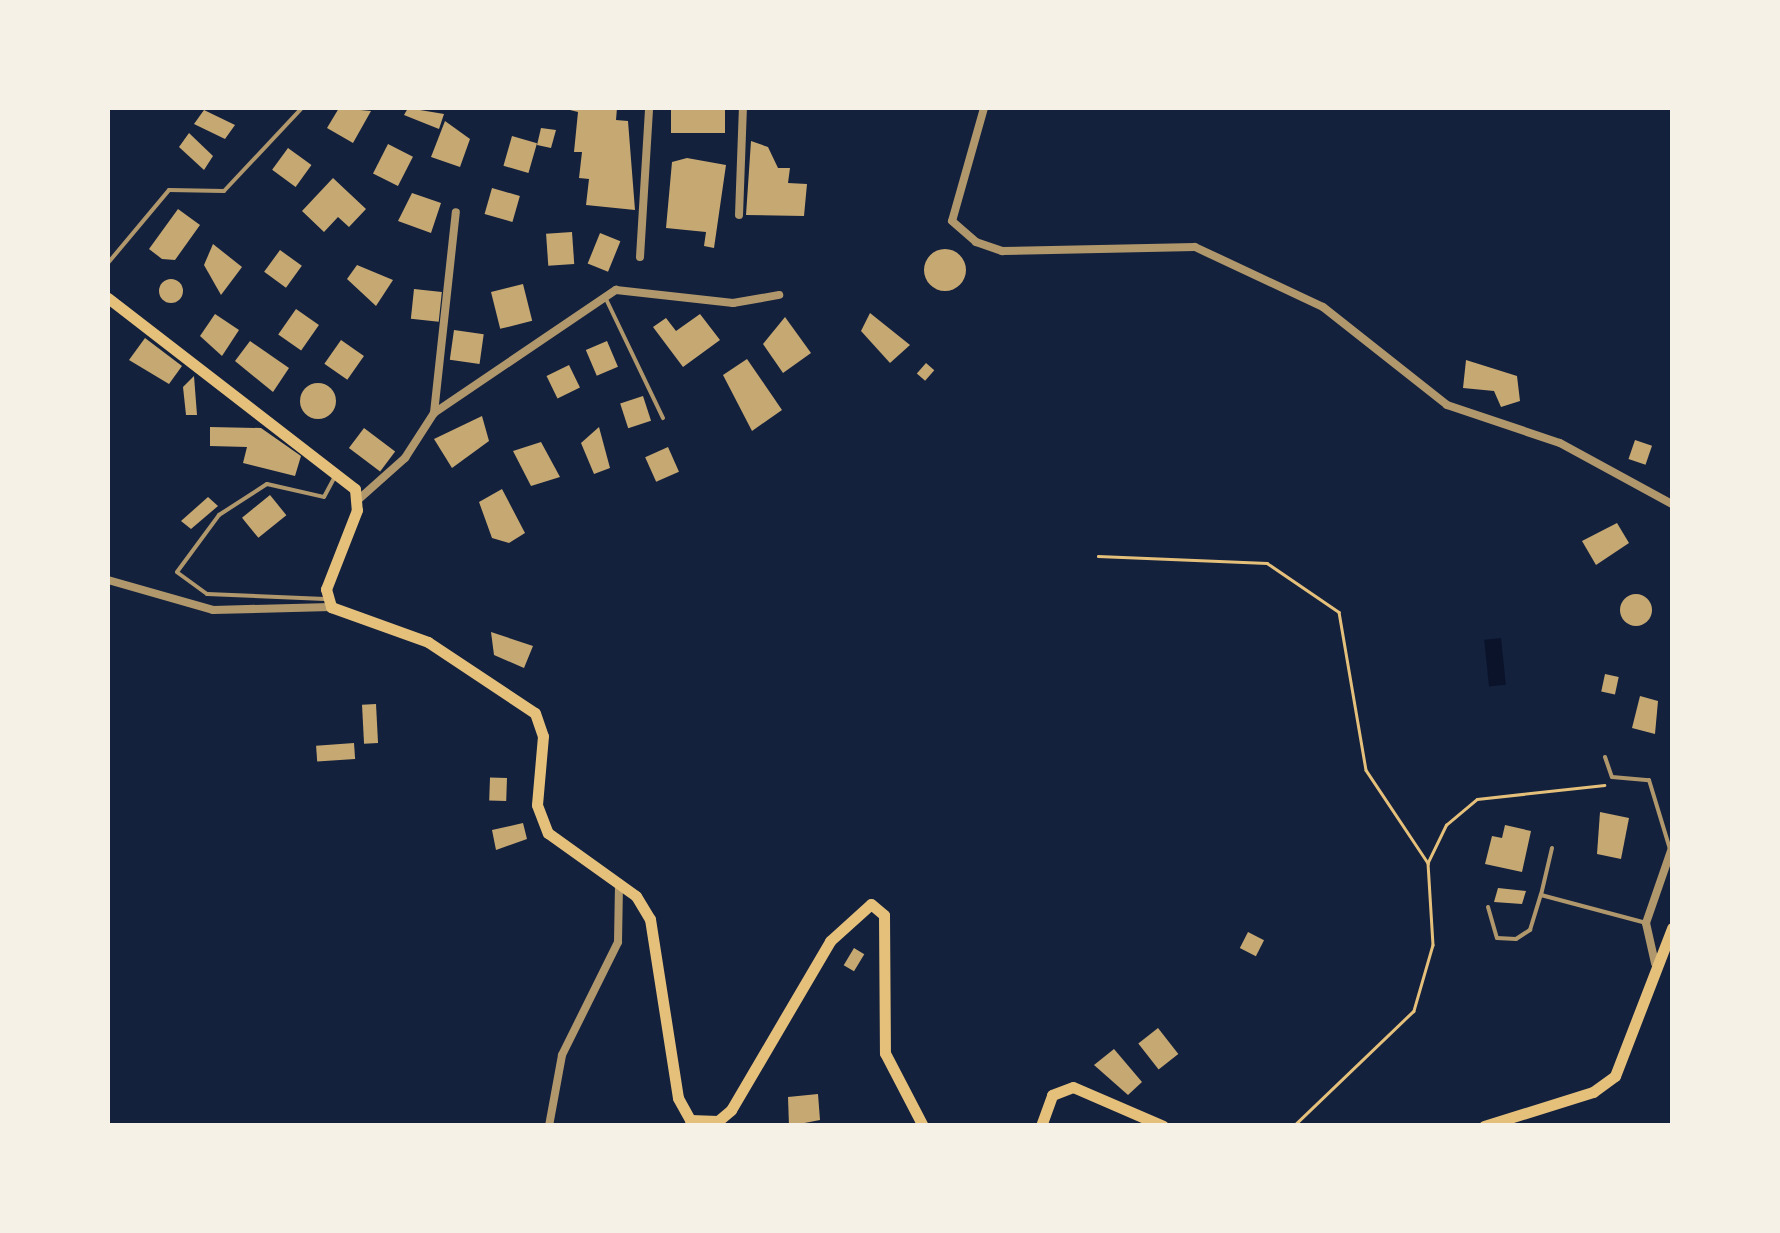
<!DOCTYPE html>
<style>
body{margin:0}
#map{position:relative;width:1780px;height:1233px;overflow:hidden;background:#14213d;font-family:"Space Grotesk",sans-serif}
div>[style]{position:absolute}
.water>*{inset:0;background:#0b132b;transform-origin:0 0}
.building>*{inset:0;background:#c6a872;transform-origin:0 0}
.round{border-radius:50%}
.path>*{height:2.5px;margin:-1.25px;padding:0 1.25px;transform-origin:1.25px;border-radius:1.25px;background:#e5c07b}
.service>*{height:4px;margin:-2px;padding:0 2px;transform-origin:2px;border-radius:2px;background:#b1986c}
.minor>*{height:8px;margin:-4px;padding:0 4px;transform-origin:4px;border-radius:4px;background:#b1986c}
.primary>*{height:11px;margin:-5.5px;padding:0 5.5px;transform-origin:5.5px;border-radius:5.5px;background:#e5c07b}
span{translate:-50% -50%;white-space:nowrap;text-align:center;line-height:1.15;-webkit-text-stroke:8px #f6f1e7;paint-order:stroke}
.frame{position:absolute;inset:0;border:110px solid #f6f1e7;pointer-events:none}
</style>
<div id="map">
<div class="water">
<div style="left:1501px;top:638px;width:47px;height:17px;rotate:84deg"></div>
</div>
<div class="building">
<div style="clip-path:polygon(339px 108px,371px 111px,353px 143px,327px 128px)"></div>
<div style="clip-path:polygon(408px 108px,444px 114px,439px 129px,404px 115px)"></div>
<div style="clip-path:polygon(562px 108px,617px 108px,616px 120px,628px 121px,635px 210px,586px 205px,589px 179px,579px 178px,582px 152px,574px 152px,578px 112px)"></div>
<div style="left:671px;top:108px;width:54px;height:25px"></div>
<div style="clip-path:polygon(204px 110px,235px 125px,225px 139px,194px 124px)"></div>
<div style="clip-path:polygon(445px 121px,470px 139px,460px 167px,431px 157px)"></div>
<div style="clip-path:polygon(541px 128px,556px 130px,551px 148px,537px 145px)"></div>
<div style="clip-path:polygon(189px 133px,213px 156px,204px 170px,179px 147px)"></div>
<div style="left:512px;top:136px;width:26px;height:31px;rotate:16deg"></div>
<div style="clip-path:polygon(751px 141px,768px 147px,778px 168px,790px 168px,788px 183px,807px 184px,804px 216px,746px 215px)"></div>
<div style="left:388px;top:144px;width:28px;height:33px;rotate:27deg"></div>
<div style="left:288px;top:148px;width:29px;height:27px;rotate:36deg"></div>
<div style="clip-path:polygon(687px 158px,726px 165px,714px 248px,704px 246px,706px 232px,666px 228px,672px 162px)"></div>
<div style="clip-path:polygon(333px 178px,366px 209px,349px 227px,338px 217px,324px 232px,302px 211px)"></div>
<div style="left:492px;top:188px;width:29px;height:27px;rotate:16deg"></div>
<div style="clip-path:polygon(412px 193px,441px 203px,431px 233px,398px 221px)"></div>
<div style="clip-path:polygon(178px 209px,200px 225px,175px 260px,162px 259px,149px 249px)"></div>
<div style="left:572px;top:232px;width:32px;height:26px;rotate:86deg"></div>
<div style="left:600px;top:233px;width:22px;height:33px;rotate:22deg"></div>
<div style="clip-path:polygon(213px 244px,242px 267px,221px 295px,204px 265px)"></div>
<div class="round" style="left:924px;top:249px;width:42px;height:42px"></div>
<div style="left:280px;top:250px;width:27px;height:27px;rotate:36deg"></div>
<div style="clip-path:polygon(357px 265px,393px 280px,376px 306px,347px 279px)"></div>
<div class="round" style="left:159px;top:279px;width:24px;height:24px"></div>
<div style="left:523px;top:284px;width:38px;height:33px;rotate:76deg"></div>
<div style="left:414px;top:289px;width:28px;height:30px;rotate:6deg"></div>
<div style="left:296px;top:309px;width:28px;height:31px;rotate:35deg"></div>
<div style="clip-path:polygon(870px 313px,910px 345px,890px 363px,861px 331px)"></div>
<div style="clip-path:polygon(215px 314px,239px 330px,222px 356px,200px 336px)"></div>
<div style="clip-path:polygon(700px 314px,720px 340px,683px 367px,653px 327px,666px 318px,676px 331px)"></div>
<div style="clip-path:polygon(785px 317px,811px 353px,783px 373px,763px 344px)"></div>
<div style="left:454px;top:330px;width:30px;height:30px;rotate:8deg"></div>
<div style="clip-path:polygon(145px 338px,182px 366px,169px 384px,129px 360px)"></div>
<div style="left:341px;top:340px;width:28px;height:29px;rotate:35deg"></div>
<div style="clip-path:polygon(250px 341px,289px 368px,273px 392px,235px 361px)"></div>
<div style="left:607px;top:341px;width:28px;height:23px;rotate:67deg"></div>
<div style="clip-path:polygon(747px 359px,782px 410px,752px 431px,723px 375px)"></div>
<div style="clip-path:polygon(1466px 360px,1517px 376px,1520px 401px,1501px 407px,1494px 391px,1463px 388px)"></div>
<div style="left:926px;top:363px;width:11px;height:14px;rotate:41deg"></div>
<div style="left:569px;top:365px;width:25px;height:25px;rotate:64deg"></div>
<div style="clip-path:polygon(194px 376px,197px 415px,186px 415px,183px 387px)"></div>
<div class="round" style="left:300px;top:383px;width:36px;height:36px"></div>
<div style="left:643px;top:396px;width:26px;height:24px;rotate:72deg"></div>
<div style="clip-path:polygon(482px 416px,489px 441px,452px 468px,434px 439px)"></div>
<div style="clip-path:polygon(210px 427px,261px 428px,301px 456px,295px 476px,243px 463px,247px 447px,210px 446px)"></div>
<div style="clip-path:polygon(599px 427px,610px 468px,594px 474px,581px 443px)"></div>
<div style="left:364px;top:428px;width:39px;height:25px;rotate:37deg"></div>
<div style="left:1635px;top:440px;width:18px;height:20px;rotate:19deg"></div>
<div style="clip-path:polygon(541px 442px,560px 477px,531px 486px,513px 451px)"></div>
<div style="left:668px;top:447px;width:27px;height:25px;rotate:66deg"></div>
<div style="clip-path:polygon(502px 489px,525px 533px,509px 543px,492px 538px,479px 502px)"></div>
<div style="left:270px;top:495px;width:26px;height:36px;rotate:51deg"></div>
<div style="clip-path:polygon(208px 497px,218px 506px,191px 529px,181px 521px)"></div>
<div style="clip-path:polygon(1617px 523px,1629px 543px,1596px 565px,1582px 541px)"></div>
<div class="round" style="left:1620px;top:594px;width:32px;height:32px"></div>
<div style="clip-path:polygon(491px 632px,533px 646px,524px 668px,494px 655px)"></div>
<div style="left:1605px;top:674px;width:14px;height:18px;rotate:12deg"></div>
<div style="clip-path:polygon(1640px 696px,1658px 701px,1655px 734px,1632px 728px)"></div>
<div style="left:376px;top:704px;width:39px;height:14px;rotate:87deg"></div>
<div style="left:354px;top:743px;width:16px;height:38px;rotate:86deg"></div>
<div style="left:507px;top:778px;width:23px;height:17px;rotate:92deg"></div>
<div style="clip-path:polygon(1600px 812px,1629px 818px,1621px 859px,1597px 854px)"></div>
<div style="clip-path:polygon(523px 823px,527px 839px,496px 850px,492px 830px)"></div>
<div style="clip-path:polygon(1505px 825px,1531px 831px,1522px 872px,1485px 864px,1492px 836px,1502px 838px)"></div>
<div style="clip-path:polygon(1498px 888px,1526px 891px,1522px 904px,1494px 902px)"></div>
<div style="left:1248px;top:932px;width:18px;height:18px;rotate:27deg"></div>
<div style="left:854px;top:948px;width:12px;height:20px;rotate:31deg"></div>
<div style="left:1158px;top:1028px;width:33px;height:25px;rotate:52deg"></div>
<div style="clip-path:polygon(1114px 1049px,1142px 1082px,1128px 1095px,1094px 1065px)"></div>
<div style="clip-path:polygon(818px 1094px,820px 1120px,789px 1126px,788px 1097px)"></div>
</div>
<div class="path">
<div style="left:1098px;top:556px;width:169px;rotate:2.4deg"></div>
<div style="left:1267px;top:563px;width:87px;rotate:34.2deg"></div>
<div style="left:1339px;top:612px;width:160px;rotate:80.3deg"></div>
<div style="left:1366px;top:770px;width:112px;rotate:56.3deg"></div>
<div style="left:1428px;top:863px;width:82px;rotate:86.5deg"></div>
<div style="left:1433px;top:945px;width:69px;rotate:106.1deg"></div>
<div style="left:1414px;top:1011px;width:166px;rotate:136.2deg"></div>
<div style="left:1428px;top:862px;width:41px;rotate:-64.1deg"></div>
<div style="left:1446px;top:825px;width:40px;rotate:-40deg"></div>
<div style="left:1477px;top:799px;width:128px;rotate:-6.3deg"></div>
</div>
<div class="service">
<div style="left:108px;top:263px;width:95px;rotate:-50.1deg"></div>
<div style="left:169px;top:190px;width:55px;rotate:1deg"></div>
<div style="left:224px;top:191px;width:114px;rotate:-46.8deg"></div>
<div style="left:606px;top:299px;width:132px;rotate:64.4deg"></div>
<div style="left:325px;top:599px;width:118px;rotate:-177.6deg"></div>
<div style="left:207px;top:594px;width:37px;rotate:-144deg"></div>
<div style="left:177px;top:572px;width:71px;rotate:-53.6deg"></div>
<div style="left:219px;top:515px;width:57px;rotate:-32.9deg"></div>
<div style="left:267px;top:484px;width:58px;rotate:12.8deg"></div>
<div style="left:324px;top:497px;width:21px;rotate:-62deg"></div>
<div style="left:1605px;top:757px;width:21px;rotate:71deg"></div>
<div style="left:1612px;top:777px;width:37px;rotate:5deg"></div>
<div style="left:1649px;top:780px;width:72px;rotate:73.1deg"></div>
<div style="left:1552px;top:848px;width:48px;rotate:103.2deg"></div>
<div style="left:1541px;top:895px;width:109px;rotate:14.9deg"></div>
<div style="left:1488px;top:907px;width:32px;rotate:74deg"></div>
<div style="left:1497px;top:938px;width:19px;rotate:3deg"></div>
<div style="left:1516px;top:939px;width:17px;rotate:-33deg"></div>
<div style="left:1530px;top:930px;width:37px;rotate:-73deg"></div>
</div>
<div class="minor">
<div style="left:984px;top:108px;width:117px;rotate:105.8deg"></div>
<div style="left:952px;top:221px;width:32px;rotate:41deg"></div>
<div style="left:976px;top:242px;width:28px;rotate:19deg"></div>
<div style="left:1002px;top:251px;width:193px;rotate:-1.2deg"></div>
<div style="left:1195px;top:247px;width:141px;rotate:25.1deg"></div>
<div style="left:1323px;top:307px;width:158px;rotate:38.3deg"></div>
<div style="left:1447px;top:405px;width:119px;rotate:18.6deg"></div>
<div style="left:1560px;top:443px;width:128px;rotate:28.6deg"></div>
<div style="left:739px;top:215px;width:107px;rotate:-87.9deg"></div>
<div style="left:640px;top:257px;width:149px;rotate:-86.5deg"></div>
<div style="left:434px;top:413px;width:220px;rotate:-34.1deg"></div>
<div style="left:616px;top:290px;width:118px;rotate:6.3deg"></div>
<div style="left:733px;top:303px;width:47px;rotate:-9.9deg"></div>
<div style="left:359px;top:499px;width:62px;rotate:-41.7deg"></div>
<div style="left:405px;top:458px;width:54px;rotate:-57.2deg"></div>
<div style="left:434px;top:413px;width:202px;rotate:-83.8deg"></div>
<div style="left:108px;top:580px;width:109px;rotate:15.9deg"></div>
<div style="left:213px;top:610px;width:118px;rotate:-1.5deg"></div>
<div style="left:1655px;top:963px;width:41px;rotate:-102.7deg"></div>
<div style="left:1646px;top:923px;width:79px;rotate:-70.9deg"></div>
<div style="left:549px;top:1126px;width:72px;rotate:-79.6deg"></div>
<div style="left:562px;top:1055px;width:126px;rotate:-63.6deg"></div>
<div style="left:618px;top:942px;width:59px;rotate:-89deg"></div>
</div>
<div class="primary">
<div style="left:108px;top:298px;width:312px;rotate:37.7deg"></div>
<div style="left:355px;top:489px;width:21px;rotate:85deg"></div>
<div style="left:357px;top:510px;width:85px;rotate:111.4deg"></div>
<div style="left:326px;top:589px;width:19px;rotate:74deg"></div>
<div style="left:331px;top:607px;width:103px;rotate:19.8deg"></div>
<div style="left:428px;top:642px;width:128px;rotate:33.6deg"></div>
<div style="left:535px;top:713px;width:24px;rotate:71deg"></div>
<div style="left:543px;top:736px;width:69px;rotate:95deg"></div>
<div style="left:537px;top:805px;width:30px;rotate:69deg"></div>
<div style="left:548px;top:833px;width:108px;rotate:35.6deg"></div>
<div style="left:636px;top:896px;width:27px;rotate:59deg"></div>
<div style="left:650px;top:919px;width:181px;rotate:81.1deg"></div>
<div style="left:678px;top:1098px;width:25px;rotate:61deg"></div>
<div style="left:690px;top:1120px;width:28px;rotate:2deg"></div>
<div style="left:718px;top:1121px;width:17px;rotate:-40deg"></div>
<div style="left:731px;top:1110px;width:196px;rotate:-59.6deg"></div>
<div style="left:830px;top:941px;width:55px;rotate:-42.1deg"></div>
<div style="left:871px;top:904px;width:17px;rotate:40deg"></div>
<div style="left:884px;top:915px;width:138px;rotate:89.6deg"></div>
<div style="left:885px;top:1053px;width:82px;rotate:62.5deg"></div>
<div style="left:1041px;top:1126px;width:33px;rotate:-70deg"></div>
<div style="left:1052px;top:1095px;width:22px;rotate:-21deg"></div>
<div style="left:1073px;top:1087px;width:98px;rotate:23.4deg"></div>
<div style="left:1484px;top:1126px;width:114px;rotate:-17.3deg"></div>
<div style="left:1593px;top:1092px;width:27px;rotate:-36deg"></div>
<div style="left:1615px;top:1076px;width:159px;rotate:-68.9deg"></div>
</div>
<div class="frame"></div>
</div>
